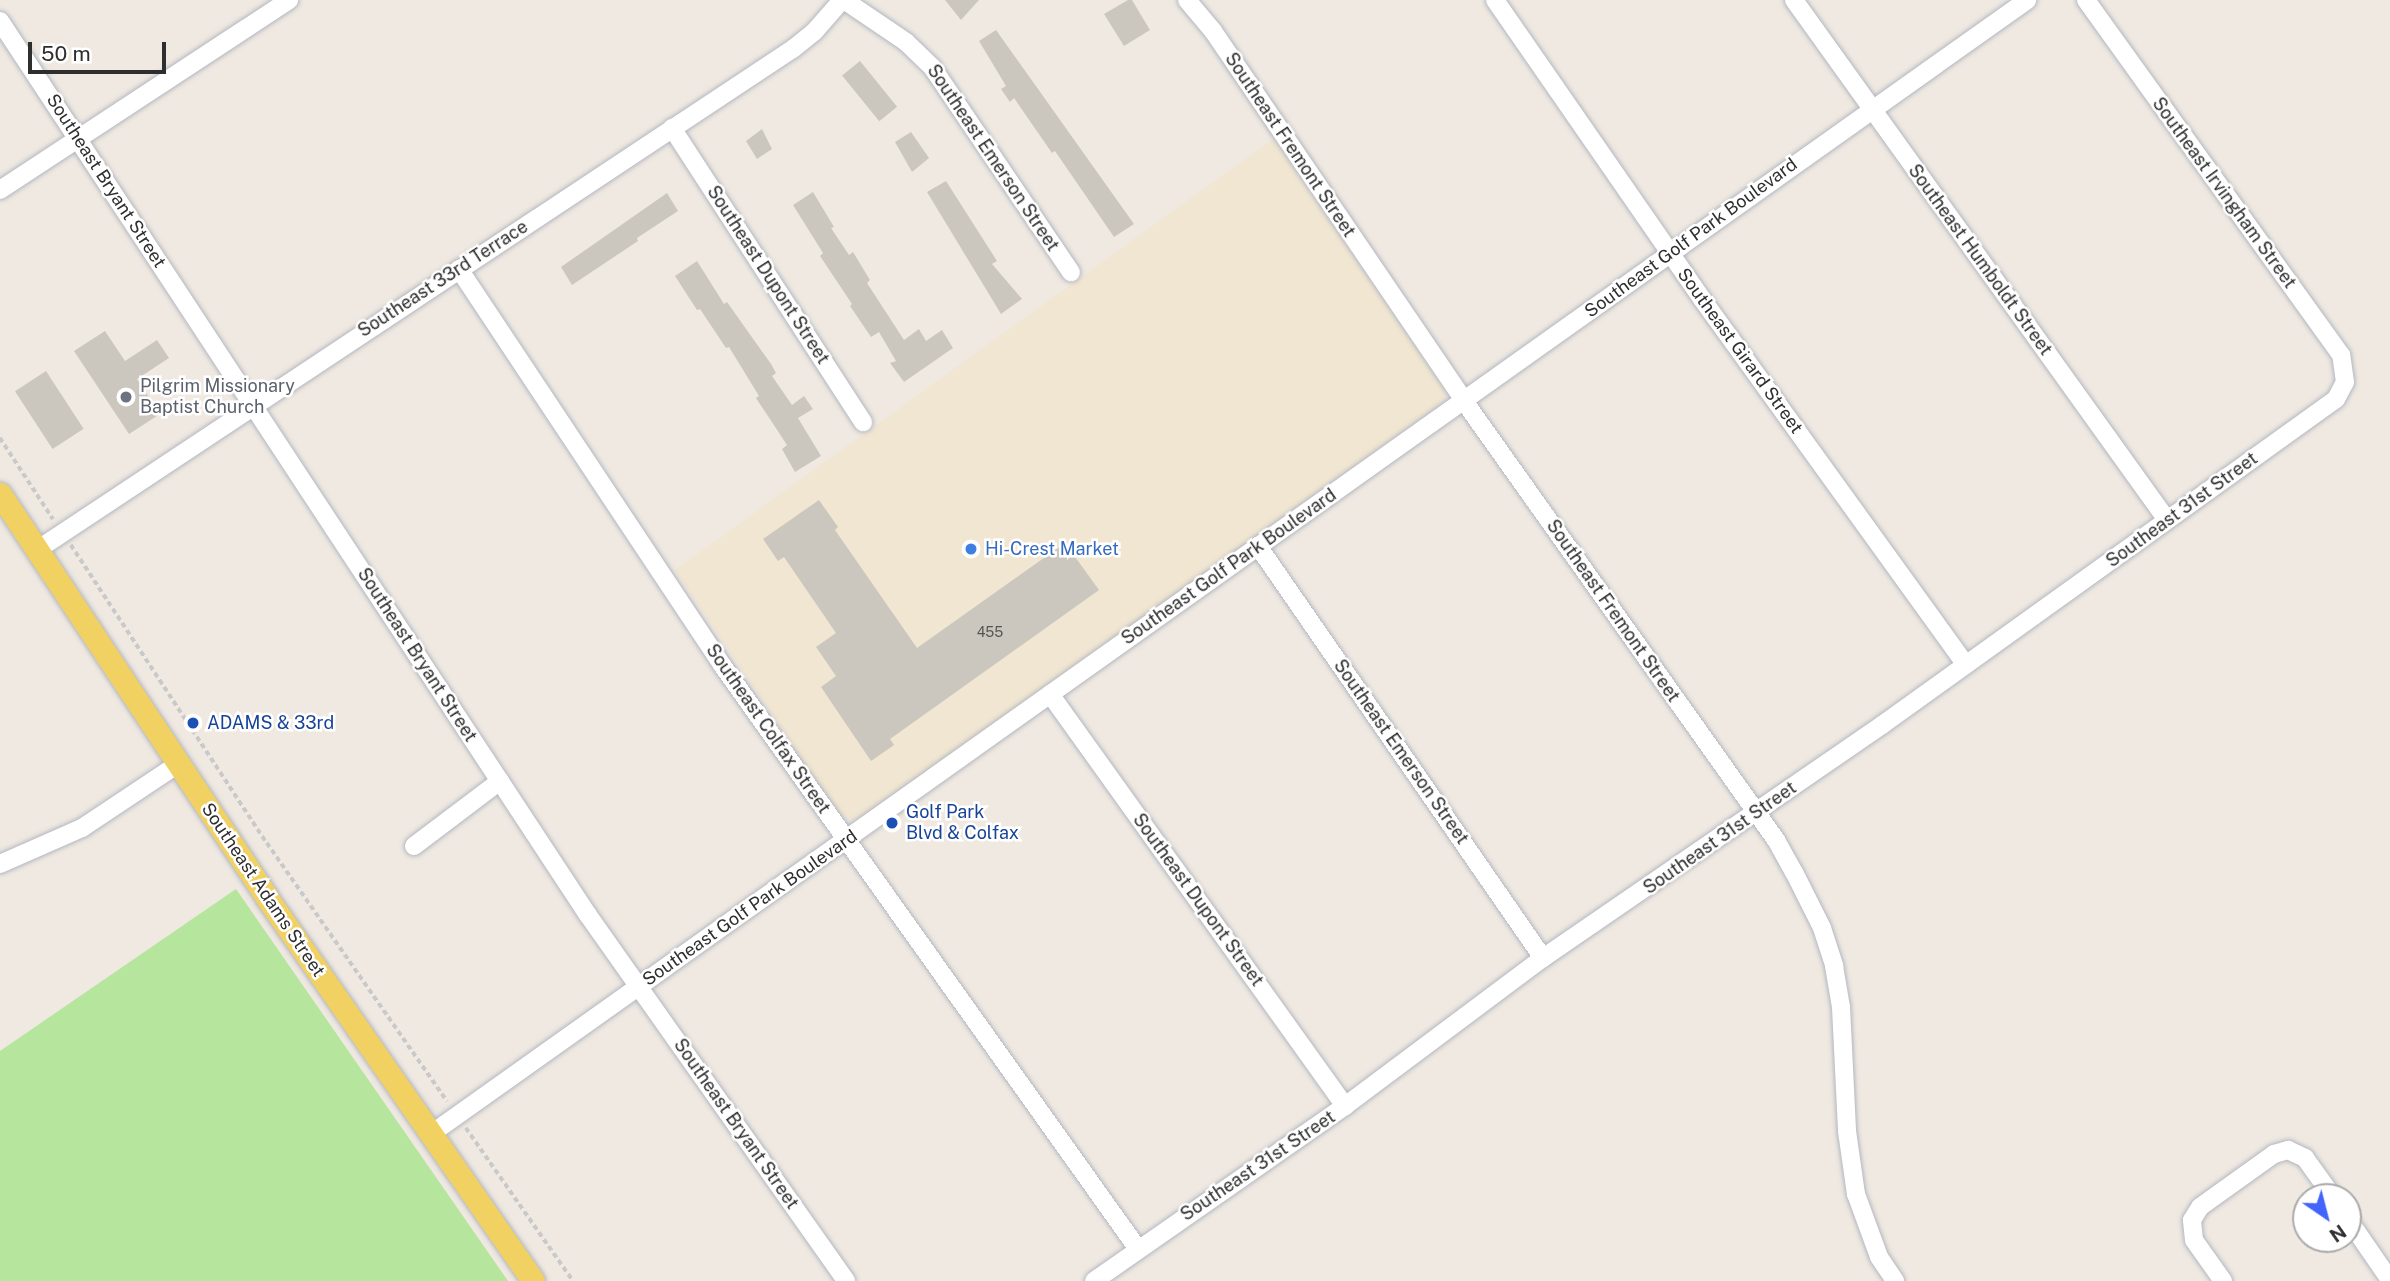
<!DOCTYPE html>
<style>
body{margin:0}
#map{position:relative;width:2390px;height:1281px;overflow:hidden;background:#efe9e1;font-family:"Public Sans",sans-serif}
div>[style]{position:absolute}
.education>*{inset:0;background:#f0e6d1}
.green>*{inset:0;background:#b6e59e}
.building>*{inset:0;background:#cbc7bf;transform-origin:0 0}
.path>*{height:3.5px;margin-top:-1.75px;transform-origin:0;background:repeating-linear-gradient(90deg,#c9c9c9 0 5px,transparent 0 8.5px)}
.roads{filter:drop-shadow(0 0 2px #b4b7c1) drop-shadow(0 0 2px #b4b7c1)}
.minor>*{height:18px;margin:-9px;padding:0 9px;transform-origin:9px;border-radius:9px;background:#fff}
.major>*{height:23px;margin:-11.5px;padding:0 11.5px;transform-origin:11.5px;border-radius:11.5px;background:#f2d163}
.dots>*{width:19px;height:19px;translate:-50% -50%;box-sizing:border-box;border:4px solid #fff;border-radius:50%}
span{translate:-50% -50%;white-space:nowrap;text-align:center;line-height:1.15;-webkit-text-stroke:5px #fff;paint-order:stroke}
.number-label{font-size:14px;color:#555452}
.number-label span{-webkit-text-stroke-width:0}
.street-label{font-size:18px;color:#2e2e2e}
.worship-label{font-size:18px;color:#5b616d}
.left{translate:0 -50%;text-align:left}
.shop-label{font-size:18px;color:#366cbe}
.transit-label{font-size:18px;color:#164399}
.north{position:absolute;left:2292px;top:1183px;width:70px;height:70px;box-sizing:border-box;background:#fff;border:2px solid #ababab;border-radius:50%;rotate:145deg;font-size:19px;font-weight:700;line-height:28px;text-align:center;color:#2e2e2e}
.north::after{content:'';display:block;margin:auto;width:24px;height:32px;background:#4264fb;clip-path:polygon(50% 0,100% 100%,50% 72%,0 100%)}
.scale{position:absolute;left:28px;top:42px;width:138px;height:32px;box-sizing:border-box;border:4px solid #2e2e2e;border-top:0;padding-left:9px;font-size:21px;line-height:24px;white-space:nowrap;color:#2e2e2e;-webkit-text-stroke:5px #fff;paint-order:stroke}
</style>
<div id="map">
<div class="education">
<div style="clip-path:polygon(1273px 139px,1443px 387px,1446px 398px,1439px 406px,861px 819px,852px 820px,840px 815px,675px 570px)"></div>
</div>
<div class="green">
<div style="clip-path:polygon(236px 889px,508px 1281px,0 1281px,0 1051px)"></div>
</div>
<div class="building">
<div style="clip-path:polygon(945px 0,979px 0,961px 20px)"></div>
<div style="clip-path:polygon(1128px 0,1132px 0,1150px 30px,1124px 46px,1104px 14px)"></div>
<div style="clip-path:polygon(996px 30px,1134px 224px,1114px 237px,1055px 151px,1052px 153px,1014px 98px,1010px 102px,1001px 89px,1006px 86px,979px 41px)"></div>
<div style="left:860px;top:61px;width:59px;height:23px;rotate:51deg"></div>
<div style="clip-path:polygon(762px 129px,772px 149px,757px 159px,746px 141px)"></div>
<div style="clip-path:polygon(911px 132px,929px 158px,912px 172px,895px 142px)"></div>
<div style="clip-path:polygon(946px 181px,997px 261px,992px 264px,1022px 299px,1001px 314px,927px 192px)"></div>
<div style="clip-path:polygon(813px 192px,834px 227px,831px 228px,849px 255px,853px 252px,870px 280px,867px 283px,904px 340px,919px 329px,926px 341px,942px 330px,953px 348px,904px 382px,890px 363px,896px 361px,879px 332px,871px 337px,850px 306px,852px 304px,820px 256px,823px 253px,793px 205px)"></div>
<div style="clip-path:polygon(667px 193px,678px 211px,637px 238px,638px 241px,572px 285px,561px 267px)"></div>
<div style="clip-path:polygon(697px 261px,724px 304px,727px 302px,771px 364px,776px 373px,772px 376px,792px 405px,804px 396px,813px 409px,798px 418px,821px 456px,795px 472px,782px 449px,787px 445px,756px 398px,759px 396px,729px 347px,726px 348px,700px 309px,697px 310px,675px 276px)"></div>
<div style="clip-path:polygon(105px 331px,125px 361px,157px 340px,169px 358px,137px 379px,160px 414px,129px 434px,74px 351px)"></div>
<div style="left:46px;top:371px;width:69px;height:37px;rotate:57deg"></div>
<div style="clip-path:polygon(819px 500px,838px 527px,835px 530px,917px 648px,1065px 543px,1099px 590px,890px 739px,894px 745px,871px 761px,821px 687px,836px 676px,816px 647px,836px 633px,784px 557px,778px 561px,763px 539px)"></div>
</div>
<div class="path">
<div style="left:0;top:438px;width:97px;rotate:56.8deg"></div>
<div style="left:71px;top:545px;width:357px;rotate:56.7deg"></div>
<div style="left:267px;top:843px;width:315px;rotate:55.1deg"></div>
<div style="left:466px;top:1128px;width:187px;rotate:55deg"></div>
</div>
<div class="roads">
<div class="minor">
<div style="left:844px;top:0;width:75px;rotate:34.1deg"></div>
<div style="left:906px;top:42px;width:36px;rotate:44deg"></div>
<div style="left:932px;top:67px;width:248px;rotate:55.9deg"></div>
<div style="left:1187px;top:0;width:40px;rotate:50deg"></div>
<div style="left:1213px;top:31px;width:447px;rotate:55.8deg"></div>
<div style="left:1464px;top:401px;width:539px;rotate:54.6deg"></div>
<div style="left:1776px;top:840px;width:37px;rotate:61deg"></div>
<div style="left:1794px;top:872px;width:63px;rotate:63.4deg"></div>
<div style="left:1822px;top:928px;width:40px;rotate:72deg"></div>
<div style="left:1834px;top:966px;width:42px;rotate:80.3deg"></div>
<div style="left:1841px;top:1007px;width:124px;rotate:87.2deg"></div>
<div style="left:1847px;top:1131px;width:64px;rotate:81.9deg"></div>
<div style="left:1856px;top:1194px;width:67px;rotate:69.9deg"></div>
<div style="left:1879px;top:1257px;width:29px;rotate:56deg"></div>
<div style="left:1495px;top:0;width:364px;rotate:55.3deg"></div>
<div style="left:1702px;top:299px;width:451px;rotate:54.2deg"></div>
<div style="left:1794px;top:0;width:640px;rotate:54.35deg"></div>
<div style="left:0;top:21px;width:1070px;rotate:56.67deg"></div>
<div style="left:588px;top:915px;width:448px;rotate:54.8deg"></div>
<div style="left:672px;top:128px;width:351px;rotate:57deg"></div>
<div style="left:0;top:190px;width:346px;rotate:-33.3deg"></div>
<div style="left:459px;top:269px;width:475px;rotate:56.4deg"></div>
<div style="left:722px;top:665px;width:717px;rotate:54.54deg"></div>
<div style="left:1258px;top:546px;width:501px;rotate:55.33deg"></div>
<div style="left:37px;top:550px;width:908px;rotate:-33.55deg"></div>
<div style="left:794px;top:48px;width:26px;rotate:-39deg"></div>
<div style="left:814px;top:32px;width:43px;rotate:-48.8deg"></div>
<div style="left:1050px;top:694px;width:507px;rotate:54.4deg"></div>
<div style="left:414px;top:846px;width:108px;rotate:-37.1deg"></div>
<div style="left:0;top:864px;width:90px;rotate:-23.7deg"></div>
<div style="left:82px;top:828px;width:115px;rotate:-33.7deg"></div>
<div style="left:431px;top:1134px;width:1958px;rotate:-35.39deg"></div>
<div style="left:2348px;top:1219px;width:74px;rotate:55.5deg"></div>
<div style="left:1094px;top:1281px;width:306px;rotate:-34.9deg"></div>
<div style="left:1345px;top:1106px;width:247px;rotate:-36.8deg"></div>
<div style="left:1543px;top:958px;width:411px;rotate:-34.5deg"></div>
<div style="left:1882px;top:725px;width:559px;rotate:-35.68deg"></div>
<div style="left:2336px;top:399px;width:19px;rotate:-62deg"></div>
<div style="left:2345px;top:382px;width:27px;rotate:-98deg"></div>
<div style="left:2341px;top:355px;width:437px;rotate:-125.7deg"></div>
<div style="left:2223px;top:1281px;width:50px;rotate:-125.3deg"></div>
<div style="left:2194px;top:1240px;width:20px;rotate:-96deg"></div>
<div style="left:2192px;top:1220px;width:15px;rotate:-58deg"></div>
<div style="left:2200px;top:1207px;width:91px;rotate:-35.6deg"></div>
<div style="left:2274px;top:1154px;width:15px;rotate:-16deg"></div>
<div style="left:2288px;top:1150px;width:19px;rotate:25deg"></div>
<div style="left:2305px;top:1158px;width:48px;rotate:54.3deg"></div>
</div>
<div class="major">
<div style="left:0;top:494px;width:484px;rotate:56.5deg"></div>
<div style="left:267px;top:898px;width:466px;rotate:55.2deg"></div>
</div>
</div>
<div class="dots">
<div style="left:126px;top:397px;background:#6b7280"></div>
<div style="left:971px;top:549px;background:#3f7fe0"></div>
<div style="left:193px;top:723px;background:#1a4fb4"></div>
<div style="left:892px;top:823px;background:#1a4fb4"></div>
</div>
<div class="number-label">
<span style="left:990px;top:632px">455</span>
</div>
<div class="street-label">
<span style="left:1290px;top:145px;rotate:56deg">Southeast Fremont Street</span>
<span style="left:993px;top:158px;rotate:56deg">Southeast Emerson Street</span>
<span style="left:106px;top:181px;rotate:57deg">Southeast Bryant Street</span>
<span style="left:2224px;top:193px;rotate:54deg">Southeast Irvingham Street</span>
<span style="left:1691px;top:238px;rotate:-36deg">Southeast Golf Park Boulevard</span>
<span style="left:1980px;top:260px;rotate:54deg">Southeast Humboldt Street</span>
<span style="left:768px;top:275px;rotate:57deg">Southeast Dupont Street</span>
<span style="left:443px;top:279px;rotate:-33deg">Southeast 33rd Terrace</span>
<span style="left:1740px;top:351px;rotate:54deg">Southeast Girard Street</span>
<span style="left:2182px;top:510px;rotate:-36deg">Southeast 31st Street</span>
<span style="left:1229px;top:567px;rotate:-35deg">Southeast Golf Park Boulevard</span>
<span style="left:1613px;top:611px;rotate:55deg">Southeast Fremont Street</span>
<span style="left:417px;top:655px;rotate:57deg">Southeast Bryant Street</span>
<span style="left:768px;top:729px;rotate:55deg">Southeast Colfax Street</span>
<span style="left:1401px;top:752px;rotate:55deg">Southeast Emerson Street</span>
<span style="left:1720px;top:838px;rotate:-35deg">Southeast 31st Street</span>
<span style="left:263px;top:890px;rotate:56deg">Southeast Adams Street</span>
<span style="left:1198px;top:900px;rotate:54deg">Southeast Dupont Street</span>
<span style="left:750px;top:908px;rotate:-35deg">Southeast Golf Park Boulevard</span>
<span style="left:736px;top:1124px;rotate:55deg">Southeast Bryant Street</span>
<span style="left:1258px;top:1166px;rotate:-34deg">Southeast 31st Street</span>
</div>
<div class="worship-label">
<span class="left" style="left:140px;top:397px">Pilgrim Missionary<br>Baptist Church</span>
</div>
<div class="shop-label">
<span class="left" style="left:985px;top:549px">Hi-Crest Market</span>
</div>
<div class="transit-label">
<span class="left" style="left:207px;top:723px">ADAMS &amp; 33rd</span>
<span class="left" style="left:906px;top:823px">Golf Park<br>Blvd &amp; Colfax</span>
</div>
<div class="north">N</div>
<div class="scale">50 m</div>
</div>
